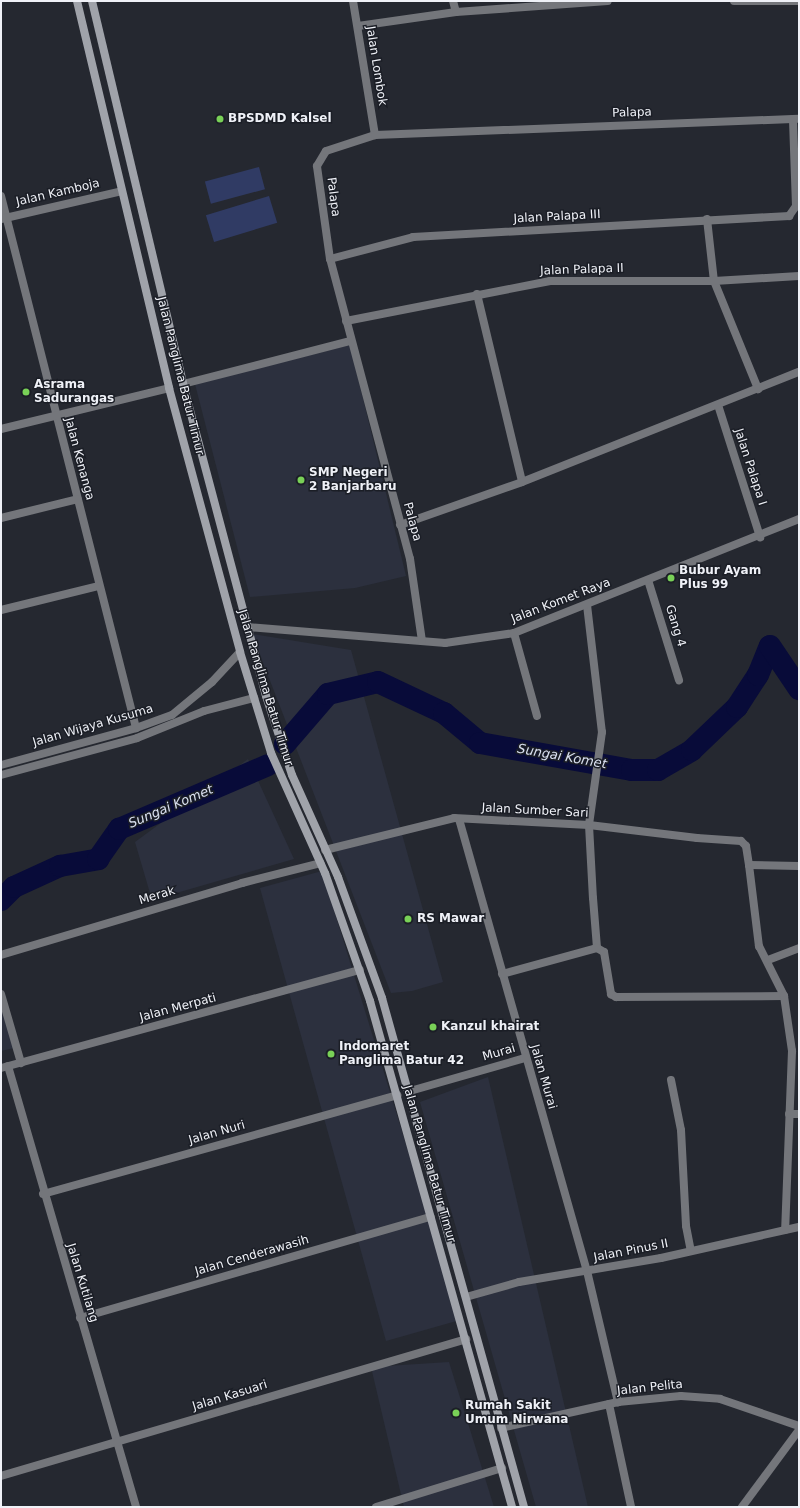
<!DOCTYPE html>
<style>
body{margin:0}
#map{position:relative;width:800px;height:1508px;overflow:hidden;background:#252830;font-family:"DejaVu Sans",sans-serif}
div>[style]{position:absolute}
.built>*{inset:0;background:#2c303e}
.green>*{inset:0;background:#303b64;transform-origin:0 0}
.river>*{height:22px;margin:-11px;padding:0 11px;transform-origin:11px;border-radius:11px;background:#080b39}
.minor>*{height:8px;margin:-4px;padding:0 4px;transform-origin:4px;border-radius:4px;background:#74767b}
.tertiary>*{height:8px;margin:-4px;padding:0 4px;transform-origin:4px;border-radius:4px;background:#74767b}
.secondary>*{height:8px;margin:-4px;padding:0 4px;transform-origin:4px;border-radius:4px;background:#a0a3aa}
.dots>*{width:11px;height:11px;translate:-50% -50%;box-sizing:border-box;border:2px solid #1b1e26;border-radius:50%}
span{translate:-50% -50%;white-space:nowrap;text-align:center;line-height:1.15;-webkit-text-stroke:3px #1b1e26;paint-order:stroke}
.street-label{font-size:12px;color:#eff1f7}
.poi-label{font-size:12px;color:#eff1f7;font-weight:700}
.left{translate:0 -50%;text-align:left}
.water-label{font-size:13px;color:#dae0f1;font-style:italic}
.frame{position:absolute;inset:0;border:2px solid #eff1f7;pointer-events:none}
</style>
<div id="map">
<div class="built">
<div style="clip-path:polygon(350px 345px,406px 576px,355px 588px,250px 597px,195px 384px)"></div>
<div style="clip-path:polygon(252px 634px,351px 650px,443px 982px,412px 991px,391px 993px)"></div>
<div style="clip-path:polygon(248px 759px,294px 859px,152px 900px,135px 842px)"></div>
<div style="clip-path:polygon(322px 871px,460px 1320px,386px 1341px,260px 888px)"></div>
<div style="clip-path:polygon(1px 1002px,14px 1048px,1px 1051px)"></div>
<div style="clip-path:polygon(488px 1077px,588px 1507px,536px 1507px,420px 1102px)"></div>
<div style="clip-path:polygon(449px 1362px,494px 1507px,404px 1507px,371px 1367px)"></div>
</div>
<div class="green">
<div style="left:259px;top:167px;width:23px;height:56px;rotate:75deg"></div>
<div style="left:269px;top:196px;width:28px;height:66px;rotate:73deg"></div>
</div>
<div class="river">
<div style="left:285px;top:744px;width:66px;rotate:-49.3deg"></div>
<div style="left:328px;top:694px;width:51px;rotate:-13.5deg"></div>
<div style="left:378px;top:682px;width:73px;rotate:25.2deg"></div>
<div style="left:444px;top:713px;width:47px;rotate:39.8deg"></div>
<div style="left:480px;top:743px;width:154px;rotate:10.1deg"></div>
<div style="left:632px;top:770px;width:26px"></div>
<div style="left:658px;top:770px;width:39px;rotate:-30deg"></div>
<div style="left:692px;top:750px;width:62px;rotate:-43.7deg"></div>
<div style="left:737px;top:707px;width:38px;rotate:-57deg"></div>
<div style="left:758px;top:675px;width:31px;rotate:-68deg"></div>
<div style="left:770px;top:646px;width:52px;rotate:56deg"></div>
<div style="left:1px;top:900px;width:18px;rotate:-45deg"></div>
<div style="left:14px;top:887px;width:51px;rotate:-24.5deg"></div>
<div style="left:60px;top:866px;width:39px;rotate:-10deg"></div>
<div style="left:98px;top:859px;width:37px;rotate:-55deg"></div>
<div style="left:119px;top:829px;width:162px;rotate:-23.2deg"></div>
</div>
<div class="minor">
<div style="left:353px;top:1px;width:136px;rotate:80.7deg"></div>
<div style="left:453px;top:1px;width:11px;rotate:75deg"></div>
<div style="left:734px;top:1px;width:65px"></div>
<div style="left:358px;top:26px;width:99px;rotate:-8.1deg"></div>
<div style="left:456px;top:12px;width:152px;rotate:-4.1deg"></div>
<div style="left:1px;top:196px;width:549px;rotate:75.76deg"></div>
<div style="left:1px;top:219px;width:124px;rotate:-13deg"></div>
<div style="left:707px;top:219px;width:62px;rotate:83.6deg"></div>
<div style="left:714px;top:281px;width:117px;rotate:67.8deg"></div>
<div style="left:330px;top:259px;width:86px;rotate:-14.8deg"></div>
<div style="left:413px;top:237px;width:377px;rotate:-3.2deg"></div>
<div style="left:789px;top:216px;width:12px;rotate:-55deg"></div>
<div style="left:796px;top:206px;width:87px;rotate:-92deg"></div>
<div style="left:477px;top:294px;width:193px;rotate:76.5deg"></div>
<div style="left:346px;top:321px;width:208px;rotate:-11.1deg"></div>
<div style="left:550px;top:281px;width:164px"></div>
<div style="left:714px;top:281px;width:85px;rotate:-3.4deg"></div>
<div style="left:183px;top:384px;width:173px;rotate:-14.4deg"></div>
<div style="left:718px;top:405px;width:139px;rotate:72.3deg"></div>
<div style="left:1px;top:429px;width:173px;rotate:-13.7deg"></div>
<div style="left:1px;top:518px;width:79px;rotate:-13.9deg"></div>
<div style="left:400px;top:525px;width:129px;rotate:-19.4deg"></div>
<div style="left:522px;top:482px;width:298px;rotate:-21.7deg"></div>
<div style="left:648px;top:580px;width:105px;rotate:72.8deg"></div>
<div style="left:587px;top:605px;width:128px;rotate:83.3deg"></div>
<div style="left:602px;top:732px;width:94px;rotate:98deg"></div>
<div style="left:589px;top:825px;width:73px;rotate:86.9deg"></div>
<div style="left:593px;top:898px;width:50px;rotate:85.4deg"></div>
<div style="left:597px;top:948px;width:8px;rotate:30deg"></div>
<div style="left:604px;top:952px;width:43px;rotate:80.5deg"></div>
<div style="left:611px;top:994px;width:6px;rotate:31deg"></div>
<div style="left:616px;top:997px;width:168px;rotate:-0.3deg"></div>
<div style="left:1px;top:610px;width:101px;rotate:-13.8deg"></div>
<div style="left:247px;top:627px;width:199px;rotate:4.6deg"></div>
<div style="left:445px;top:643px;width:70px;rotate:-8.2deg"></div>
<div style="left:514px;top:633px;width:307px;rotate:-21.8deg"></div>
<div style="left:514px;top:633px;width:86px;rotate:74.5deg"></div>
<div style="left:422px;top:641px;width:83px;rotate:-98.3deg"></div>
<div style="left:410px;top:559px;width:310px;rotate:-104.9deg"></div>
<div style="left:330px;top:259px;width:94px;rotate:-98deg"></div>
<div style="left:317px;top:166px;width:17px;rotate:-59deg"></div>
<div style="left:326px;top:151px;width:52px;rotate:-18.1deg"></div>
<div style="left:375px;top:135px;width:424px;rotate:-2.2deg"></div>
<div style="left:459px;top:819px;width:470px;rotate:74.2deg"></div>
<div style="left:587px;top:1271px;width:135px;rotate:76.7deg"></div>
<div style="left:325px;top:850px;width:133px;rotate:-13.9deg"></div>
<div style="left:454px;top:818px;width:135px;rotate:3deg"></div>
<div style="left:589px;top:825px;width:109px;rotate:6.9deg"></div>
<div style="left:697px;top:838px;width:44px;rotate:3.9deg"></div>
<div style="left:741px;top:841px;width:7px;rotate:45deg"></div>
<div style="left:746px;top:846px;width:19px;rotate:81deg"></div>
<div style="left:749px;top:865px;width:82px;rotate:83deg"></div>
<div style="left:759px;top:946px;width:56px;rotate:63.4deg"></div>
<div style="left:784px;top:996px;width:56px;rotate:81.7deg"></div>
<div style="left:792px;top:1051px;width:179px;rotate:92.2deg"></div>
<div style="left:749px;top:865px;width:50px;rotate:1.1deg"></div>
<div style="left:1px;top:955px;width:252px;rotate:-16.6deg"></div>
<div style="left:242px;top:883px;width:81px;rotate:-14.2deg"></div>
<div style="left:768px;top:960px;width:33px;rotate:-21deg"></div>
<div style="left:502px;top:974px;width:98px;rotate:-15.3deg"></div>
<div style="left:1px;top:994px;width:72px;rotate:73.8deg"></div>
<div style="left:8px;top:1066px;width:459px;rotate:73.8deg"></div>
<div style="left:1px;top:1068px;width:372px;rotate:-15.3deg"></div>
<div style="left:671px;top:1080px;width:51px;rotate:78.7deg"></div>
<div style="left:681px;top:1130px;width:96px;rotate:87deg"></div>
<div style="left:686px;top:1226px;width:25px;rotate:79deg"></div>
<div style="left:410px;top:1091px;width:120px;rotate:-16deg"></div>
<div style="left:789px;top:1114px;width:10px"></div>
<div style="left:43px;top:1194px;width:368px;rotate:-15.6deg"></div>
<div style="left:466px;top:1297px;width:55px;rotate:-15.8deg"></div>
<div style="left:519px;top:1282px;width:144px;rotate:-9.6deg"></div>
<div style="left:661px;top:1258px;width:141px;rotate:-12.7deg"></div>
<div style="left:80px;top:1318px;width:365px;rotate:-16.1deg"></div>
<div style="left:609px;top:1404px;width:105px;rotate:77.9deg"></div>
<div style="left:501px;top:1428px;width:120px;rotate:-12.5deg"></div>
<div style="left:618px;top:1402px;width:63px;rotate:-5.4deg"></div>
<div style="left:681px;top:1396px;width:39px;rotate:4deg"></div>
<div style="left:720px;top:1399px;width:83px;rotate:18.9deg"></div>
<div style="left:1px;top:1476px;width:485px;rotate:-16.4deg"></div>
<div style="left:376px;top:1507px;width:132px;rotate:-17.2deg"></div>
<div style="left:742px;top:1507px;width:96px;rotate:-53.5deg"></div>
</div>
<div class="tertiary">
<div style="left:1px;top:765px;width:140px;rotate:-15.3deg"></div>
<div style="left:136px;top:728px;width:38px;rotate:-20deg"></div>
<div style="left:172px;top:715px;width:52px;rotate:-39.5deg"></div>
<div style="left:212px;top:682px;width:41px;rotate:-47deg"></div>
<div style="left:1px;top:775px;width:141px;rotate:-15.2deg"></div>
<div style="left:137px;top:738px;width:72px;rotate:-21.9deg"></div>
<div style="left:204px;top:711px;width:52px;rotate:-14.6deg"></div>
</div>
<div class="secondary">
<div style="left:77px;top:1px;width:398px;rotate:76.6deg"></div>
<div style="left:169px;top:388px;width:273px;rotate:74.9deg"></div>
<div style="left:240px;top:652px;width:106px;rotate:72.9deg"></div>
<div style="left:271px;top:753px;width:132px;rotate:65.8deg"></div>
<div style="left:325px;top:873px;width:136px;rotate:70.6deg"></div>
<div style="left:370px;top:1001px;width:526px;rotate:74.32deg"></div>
<div style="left:92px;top:1px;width:394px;rotate:76.6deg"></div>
<div style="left:183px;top:384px;width:323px;rotate:75.1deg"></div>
<div style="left:266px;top:696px;width:83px;rotate:71.8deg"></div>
<div style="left:292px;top:775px;width:112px;rotate:65.7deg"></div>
<div style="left:338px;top:877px;width:129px;rotate:70deg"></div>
<div style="left:382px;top:998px;width:528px;rotate:74.41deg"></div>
</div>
<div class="dots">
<div style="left:220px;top:119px;background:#79d157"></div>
<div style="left:26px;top:392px;background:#79d157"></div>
<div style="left:301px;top:480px;background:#79d157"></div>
<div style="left:671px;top:578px;background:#79d157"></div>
<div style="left:408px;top:919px;background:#79d157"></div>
<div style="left:433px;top:1027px;background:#79d157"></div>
<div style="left:331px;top:1054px;background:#79d157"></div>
<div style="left:456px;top:1413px;background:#79d157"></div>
</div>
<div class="street-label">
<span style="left:376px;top:66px;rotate:81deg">Jalan Lombok</span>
<span style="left:632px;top:113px;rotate:-2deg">Palapa</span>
<span style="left:58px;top:193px;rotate:-13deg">Jalan Kamboja</span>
<span style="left:333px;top:197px;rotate:83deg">Palapa</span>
<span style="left:557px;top:217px;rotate:-3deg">Jalan Palapa III</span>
<span style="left:582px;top:270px;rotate:-2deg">Jalan Palapa II</span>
<span style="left:180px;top:376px;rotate:76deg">Jalan Panglima Batur Timur</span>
<span style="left:79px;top:459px;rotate:75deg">Jalan Kenanga</span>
<span style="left:750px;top:467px;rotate:72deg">Jalan Palapa I</span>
<span style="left:412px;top:522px;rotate:75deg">Palapa</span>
<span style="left:561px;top:601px;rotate:-21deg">Jalan Komet Raya</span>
<span style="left:675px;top:626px;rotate:73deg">Gang 4</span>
<span style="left:265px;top:688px;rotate:73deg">Jalan Panglima Batur Timur</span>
<span style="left:93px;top:726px;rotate:-16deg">Jalan Wijaya Kusuma</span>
<span style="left:535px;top:811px;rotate:3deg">Jalan Sumber Sari</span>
<span style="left:157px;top:896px;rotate:-17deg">Merak</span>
<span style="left:178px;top:1008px;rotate:-15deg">Jalan Merpati</span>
<span style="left:499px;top:1053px;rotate:-16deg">Murai</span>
<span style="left:543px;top:1077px;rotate:74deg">Jalan Murai</span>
<span style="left:217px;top:1133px;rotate:-16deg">Jalan Nuri</span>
<span style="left:429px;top:1164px;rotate:74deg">Jalan Panglima Batur Timur</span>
<span style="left:631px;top:1251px;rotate:-11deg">Jalan Pinus II</span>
<span style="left:252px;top:1256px;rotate:-16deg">Jalan Cenderawasih</span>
<span style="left:82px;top:1283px;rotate:73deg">Jalan Kutilang</span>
<span style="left:650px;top:1388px;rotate:-6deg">Jalan Pelita</span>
<span style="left:230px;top:1396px;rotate:-17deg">Jalan Kasuari</span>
</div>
<div class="poi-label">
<span class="left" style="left:228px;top:119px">BPSDMD Kalsel</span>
<span class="left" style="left:34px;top:392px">Asrama<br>Sadurangas</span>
<span class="left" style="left:309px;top:480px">SMP Negeri<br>2 Banjarbaru</span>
<span class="left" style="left:679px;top:578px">Bubur Ayam<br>Plus 99</span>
<span class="left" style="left:417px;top:919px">RS Mawar</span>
<span class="left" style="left:441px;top:1027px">Kanzul khairat</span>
<span class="left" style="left:339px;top:1054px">Indomaret<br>Panglima Batur 42</span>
<span class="left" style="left:465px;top:1413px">Rumah Sakit<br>Umum Nirwana</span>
</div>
<div class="water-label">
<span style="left:562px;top:757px;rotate:10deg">Sungai Komet</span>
<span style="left:171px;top:807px;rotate:-23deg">Sungai Komet</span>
</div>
<div class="frame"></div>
</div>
